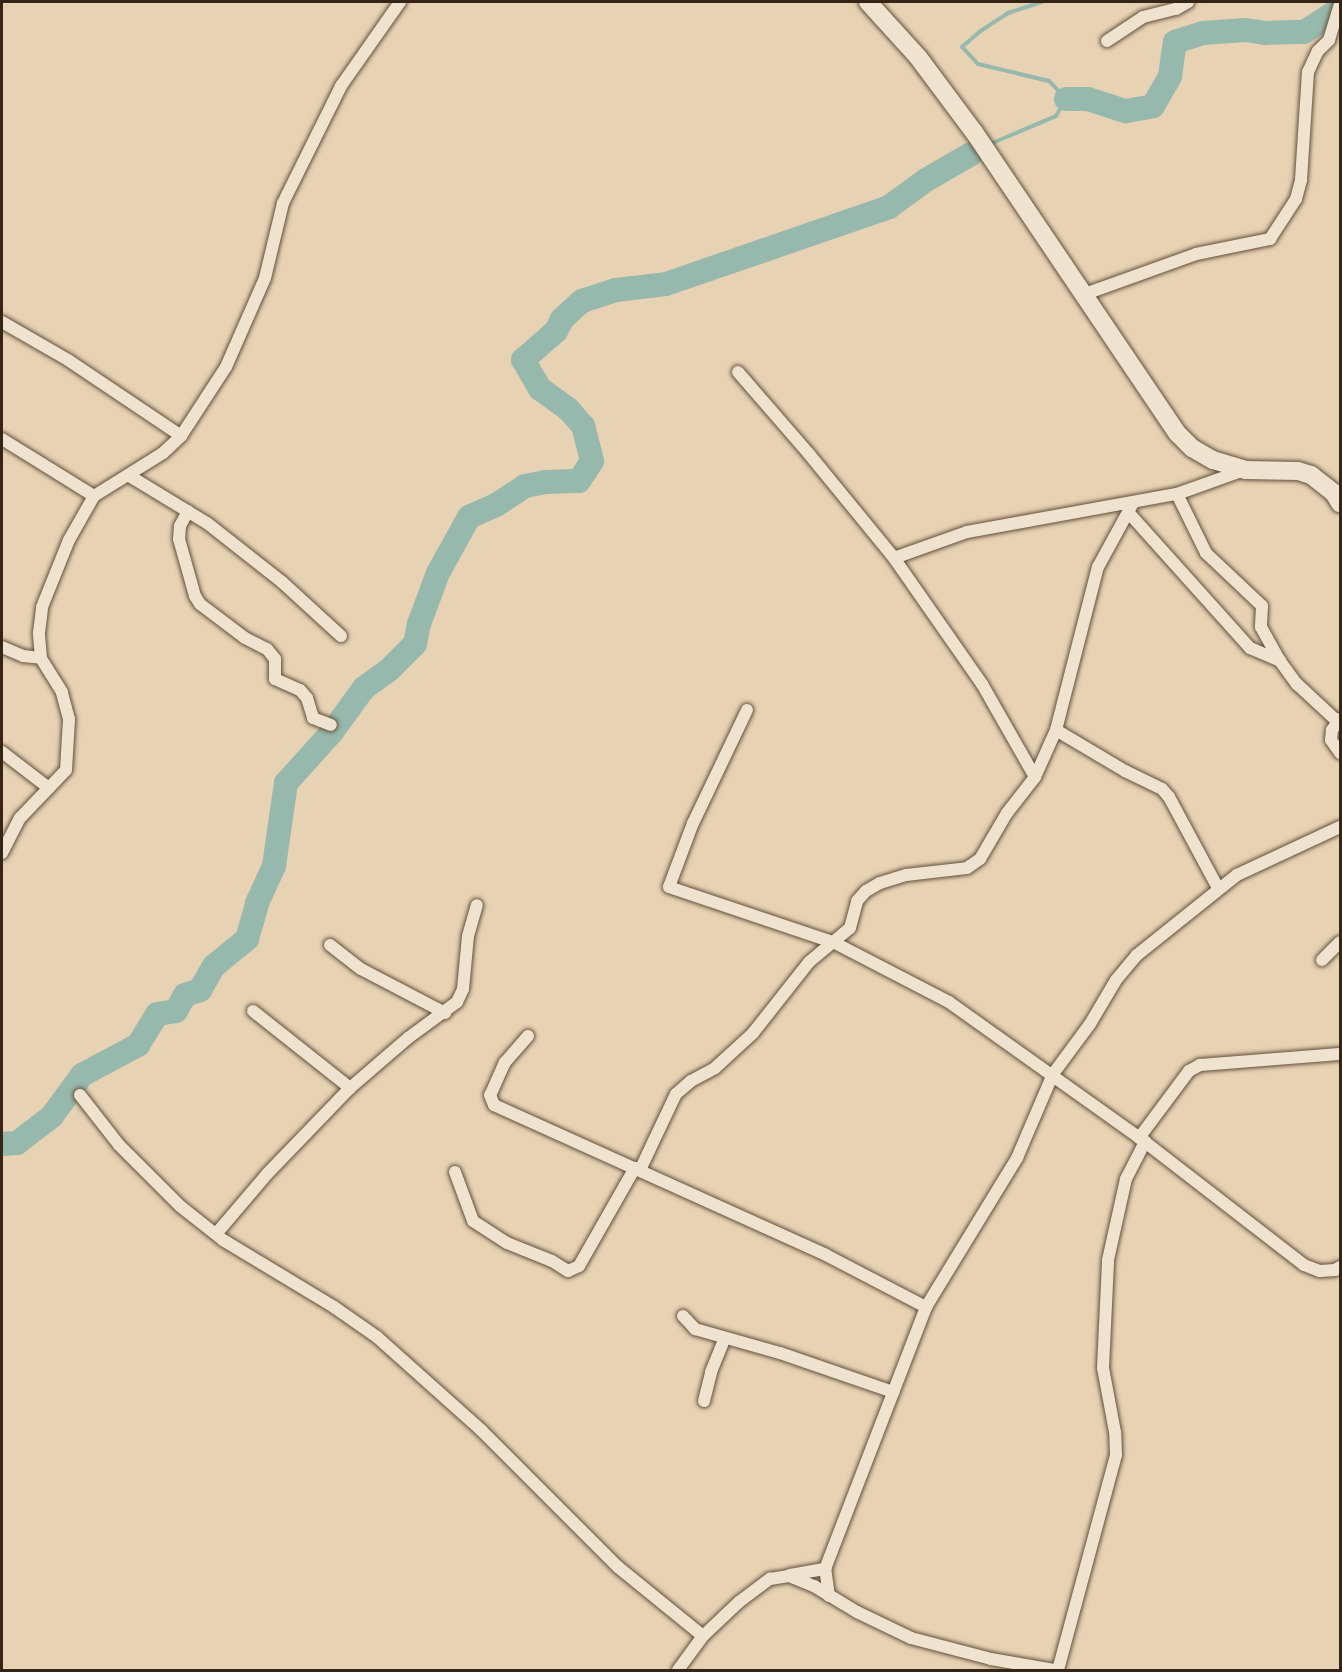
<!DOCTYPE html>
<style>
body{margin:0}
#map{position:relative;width:1342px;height:1672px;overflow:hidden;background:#e7d2b3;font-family:"Gentium Book Plus",serif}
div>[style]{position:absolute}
.stream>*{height:4px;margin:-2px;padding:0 2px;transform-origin:2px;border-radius:2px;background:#97b8ac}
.river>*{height:24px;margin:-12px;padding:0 12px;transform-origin:12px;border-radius:12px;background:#97b8ac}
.roads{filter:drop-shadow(0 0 2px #62503d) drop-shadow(0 0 2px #62503d)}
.street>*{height:12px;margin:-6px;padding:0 6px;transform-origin:6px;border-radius:6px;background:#efe2ce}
.secondary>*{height:18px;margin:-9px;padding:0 9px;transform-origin:9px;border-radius:9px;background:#efe2ce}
span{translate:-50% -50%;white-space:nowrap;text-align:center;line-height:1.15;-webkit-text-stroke:4.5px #efe2ce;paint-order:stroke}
.frame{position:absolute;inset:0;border:3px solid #362416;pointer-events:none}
</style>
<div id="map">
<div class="stream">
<div style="left:990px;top:144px;width:72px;rotate:-23deg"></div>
<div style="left:1056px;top:116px;width:20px;rotate:-60deg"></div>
<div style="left:1066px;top:99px;width:25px;rotate:-133deg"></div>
<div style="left:1049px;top:81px;width:73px;rotate:-166.5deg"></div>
<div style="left:978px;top:64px;width:23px;rotate:-133deg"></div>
<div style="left:962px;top:47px;width:23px;rotate:-41deg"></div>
<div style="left:979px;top:32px;width:35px;rotate:-33deg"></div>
<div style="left:1008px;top:13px;width:36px;rotate:-18deg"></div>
<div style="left:971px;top:154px;width:11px;rotate:-34deg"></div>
</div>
<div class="river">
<div style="left:1066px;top:99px;width:22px"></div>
<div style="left:1088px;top:99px;width:40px;rotate:18deg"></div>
<div style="left:1126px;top:111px;width:27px;rotate:-10deg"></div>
<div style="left:1153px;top:106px;width:34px;rotate:-60deg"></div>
<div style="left:1170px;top:76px;width:34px;rotate:-82deg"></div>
<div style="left:1175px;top:42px;width:29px;rotate:-18deg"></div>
<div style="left:1203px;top:33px;width:43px;rotate:-4deg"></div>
<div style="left:1246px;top:30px;width:20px;rotate:9deg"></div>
<div style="left:1266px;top:33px;width:38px;rotate:-2deg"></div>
<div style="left:1304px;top:32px;width:43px;rotate:-32.6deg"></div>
<div style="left:2px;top:1144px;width:15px;rotate:-4deg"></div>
<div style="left:17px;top:1143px;width:44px;rotate:-37.6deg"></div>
<div style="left:52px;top:1116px;width:51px;rotate:-53.8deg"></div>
<div style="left:82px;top:1075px;width:64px;rotate:-28.2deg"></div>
<div style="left:138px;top:1045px;width:36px;rotate:-58deg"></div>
<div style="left:157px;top:1014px;width:19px;rotate:-9deg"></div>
<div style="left:176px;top:1011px;width:18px;rotate:-61deg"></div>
<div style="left:185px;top:995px;width:16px;rotate:-18deg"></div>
<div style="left:200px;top:990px;width:28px;rotate:-60deg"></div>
<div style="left:214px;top:966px;width:43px;rotate:-39.3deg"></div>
<div style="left:247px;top:939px;width:37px;rotate:-74deg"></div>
<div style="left:257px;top:903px;width:41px;rotate:-65.3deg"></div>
<div style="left:274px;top:866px;width:84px;rotate:-81.8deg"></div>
<div style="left:286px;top:783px;width:69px;rotate:-48deg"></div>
<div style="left:332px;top:732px;width:54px;rotate:-54deg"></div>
<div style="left:364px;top:688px;width:32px;rotate:-36deg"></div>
<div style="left:390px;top:669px;width:35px;rotate:-45deg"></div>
<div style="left:415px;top:644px;width:20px;rotate:-79deg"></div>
<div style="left:419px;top:624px;width:54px;rotate:-69.6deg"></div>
<div style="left:438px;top:573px;width:64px;rotate:-61deg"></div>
<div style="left:469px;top:517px;width:30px;rotate:-24deg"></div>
<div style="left:496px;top:505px;width:35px;rotate:-33deg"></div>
<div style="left:525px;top:486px;width:21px;rotate:-11deg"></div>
<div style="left:546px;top:482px;width:33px;rotate:-2deg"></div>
<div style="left:579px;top:481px;width:24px;rotate:-57deg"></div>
<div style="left:592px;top:461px;width:36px;rotate:-104deg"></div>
<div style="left:583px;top:426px;width:23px;rotate:-131deg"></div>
<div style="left:568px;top:409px;width:34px;rotate:-144deg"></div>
<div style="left:540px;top:389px;width:34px;rotate:-120deg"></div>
<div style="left:523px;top:360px;width:44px;rotate:-41.3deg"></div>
<div style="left:556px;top:331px;width:13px;rotate:-63deg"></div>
<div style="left:562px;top:319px;width:27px;rotate:-42deg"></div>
<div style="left:582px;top:301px;width:36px;rotate:-18deg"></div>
<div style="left:616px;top:290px;width:50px;rotate:-6.8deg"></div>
<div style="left:666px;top:284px;width:236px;rotate:-19deg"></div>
<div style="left:889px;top:207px;width:46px;rotate:-36.1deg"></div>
<div style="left:926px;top:180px;width:52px;rotate:-30deg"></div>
</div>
<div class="roads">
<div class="street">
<div style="left:1107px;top:41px;width:43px;rotate:-33.7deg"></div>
<div style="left:1143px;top:17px;width:34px;rotate:-14deg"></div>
<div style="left:1176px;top:9px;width:14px;rotate:-30deg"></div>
<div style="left:1085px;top:294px;width:118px;rotate:-19.8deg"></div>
<div style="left:1196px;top:254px;width:76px;rotate:-11.5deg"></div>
<div style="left:1270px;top:239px;width:48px;rotate:-57deg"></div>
<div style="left:1296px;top:199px;width:20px;rotate:-75deg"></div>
<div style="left:1301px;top:180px;width:108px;rotate:-86.3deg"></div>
<div style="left:1308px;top:72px;width:23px;rotate:-65deg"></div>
<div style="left:1318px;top:51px;width:16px;rotate:-45deg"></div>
<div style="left:1329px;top:40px;width:37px;rotate:-73deg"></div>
<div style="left:2px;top:322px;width:76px;rotate:29.9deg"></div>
<div style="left:68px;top:360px;width:136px;rotate:33.9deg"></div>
<div style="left:738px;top:372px;width:108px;rotate:49.1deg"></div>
<div style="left:809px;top:454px;width:134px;rotate:50.7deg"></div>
<div style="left:894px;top:558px;width:154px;rotate:55.1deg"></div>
<div style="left:982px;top:684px;width:107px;rotate:60.3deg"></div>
<div style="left:2px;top:439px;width:108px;rotate:31.8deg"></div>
<div style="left:128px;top:475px;width:92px;rotate:31.3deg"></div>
<div style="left:207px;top:523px;width:95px;rotate:38.2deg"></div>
<div style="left:282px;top:582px;width:80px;rotate:42.5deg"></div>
<div style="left:1177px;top:494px;width:66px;rotate:63.8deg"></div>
<div style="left:1206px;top:553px;width:77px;rotate:43.4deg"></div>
<div style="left:1262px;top:606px;width:21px;rotate:93deg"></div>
<div style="left:1261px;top:627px;width:39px;rotate:61deg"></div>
<div style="left:1280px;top:661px;width:29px;rotate:54deg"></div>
<div style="left:1297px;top:684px;width:56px;rotate:42.8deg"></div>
<div style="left:188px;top:511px;width:17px;rotate:118deg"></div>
<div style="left:180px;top:526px;width:13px;rotate:94deg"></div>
<div style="left:179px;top:539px;width:59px;rotate:74.3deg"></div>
<div style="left:195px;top:596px;width:9px;rotate:58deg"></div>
<div style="left:200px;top:604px;width:56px;rotate:37.1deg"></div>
<div style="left:245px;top:638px;width:25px;rotate:27deg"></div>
<div style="left:267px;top:649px;width:13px;rotate:51deg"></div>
<div style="left:275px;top:659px;width:20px;rotate:90deg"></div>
<div style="left:275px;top:679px;width:27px;rotate:24deg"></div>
<div style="left:300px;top:690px;width:11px;rotate:49deg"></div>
<div style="left:307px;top:698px;width:21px;rotate:73deg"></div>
<div style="left:313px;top:718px;width:19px;rotate:21deg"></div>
<div style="left:1128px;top:512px;width:183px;rotate:48.1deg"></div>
<div style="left:1250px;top:648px;width:33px;rotate:23deg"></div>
<div style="left:894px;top:558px;width:77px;rotate:-19.6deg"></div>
<div style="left:967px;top:532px;width:213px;rotate:-10.3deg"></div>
<div style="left:1177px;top:494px;width:71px;rotate:-19.7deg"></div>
<div style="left:2px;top:647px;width:23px;rotate:23deg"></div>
<div style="left:23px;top:656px;width:18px;rotate:6deg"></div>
<div style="left:747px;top:710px;width:125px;rotate:115.5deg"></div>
<div style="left:693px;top:823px;width:68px;rotate:110.6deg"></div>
<div style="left:669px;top:887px;width:175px;rotate:18.6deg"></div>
<div style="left:835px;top:943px;width:128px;rotate:27.4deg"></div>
<div style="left:949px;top:1002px;width:241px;rotate:35.5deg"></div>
<div style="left:1145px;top:1142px;width:201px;rotate:37.7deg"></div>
<div style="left:1304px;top:1265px;width:17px;rotate:21deg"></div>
<div style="left:1320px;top:1271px;width:15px;rotate:-4deg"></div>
<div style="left:1335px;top:1270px;width:6px;rotate:-31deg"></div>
<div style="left:1340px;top:719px;width:14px;rotate:126deg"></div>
<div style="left:1332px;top:730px;width:10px;rotate:96deg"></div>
<div style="left:1331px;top:740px;width:16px;rotate:55deg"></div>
<div style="left:1056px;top:730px;width:80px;rotate:30.7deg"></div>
<div style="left:1125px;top:771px;width:41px;rotate:25.9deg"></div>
<div style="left:1162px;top:789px;width:11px;rotate:49deg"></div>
<div style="left:1169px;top:797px;width:103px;rotate:61.7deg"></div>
<div style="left:2px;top:752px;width:59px;rotate:37.5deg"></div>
<div style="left:2px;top:853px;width:39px;rotate:-63deg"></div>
<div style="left:20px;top:818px;width:66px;rotate:-46.2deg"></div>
<div style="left:66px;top:770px;width:51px;rotate:-86.6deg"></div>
<div style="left:69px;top:719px;width:28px;rotate:-105deg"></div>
<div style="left:62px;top:692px;width:40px;rotate:-122deg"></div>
<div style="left:41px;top:658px;width:25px;rotate:-95deg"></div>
<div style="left:39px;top:633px;width:26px;rotate:-83deg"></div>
<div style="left:42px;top:607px;width:72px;rotate:-68.1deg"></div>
<div style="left:69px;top:540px;width:51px;rotate:-60.4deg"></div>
<div style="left:94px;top:496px;width:81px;rotate:-31.9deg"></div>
<div style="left:163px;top:453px;width:25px;rotate:-43deg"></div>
<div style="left:181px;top:436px;width:82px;rotate:-56.9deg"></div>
<div style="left:226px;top:367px;width:97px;rotate:-66.3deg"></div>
<div style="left:265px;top:278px;width:77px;rotate:-76.5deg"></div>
<div style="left:283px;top:203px;width:131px;rotate:-63.6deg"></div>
<div style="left:341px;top:86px;width:103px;rotate:-54.9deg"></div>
<div style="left:330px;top:945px;width:39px;rotate:38deg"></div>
<div style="left:361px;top:969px;width:95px;rotate:27.6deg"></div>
<div style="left:1322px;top:960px;width:25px;rotate:-45deg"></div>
<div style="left:253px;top:1011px;width:124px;rotate:38.4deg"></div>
<div style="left:528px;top:1036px;width:35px;rotate:131deg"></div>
<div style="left:505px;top:1062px;width:36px;rotate:114deg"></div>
<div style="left:490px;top:1095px;width:11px;rotate:68deg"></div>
<div style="left:494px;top:1105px;width:364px;rotate:24.3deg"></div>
<div style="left:826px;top:1255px;width:113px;rotate:27.5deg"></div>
<div style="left:80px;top:1095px;width:63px;rotate:52deg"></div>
<div style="left:119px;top:1145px;width:86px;rotate:45deg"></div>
<div style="left:180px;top:1206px;width:55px;rotate:38.3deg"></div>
<div style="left:223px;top:1240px;width:130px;rotate:31.1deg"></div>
<div style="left:334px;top:1307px;width:52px;rotate:34.9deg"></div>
<div style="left:377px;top:1337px;width:140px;rotate:41.8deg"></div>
<div style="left:481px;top:1430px;width:194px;rotate:45deg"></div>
<div style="left:618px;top:1567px;width:109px;rotate:39.1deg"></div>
<div style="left:1139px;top:1138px;width:84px;rotate:-53.3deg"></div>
<div style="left:1189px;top:1071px;width:13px;rotate:-29deg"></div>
<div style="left:1200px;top:1065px;width:140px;rotate:-4.5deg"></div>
<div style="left:640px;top:1170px;width:84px;rotate:-64.7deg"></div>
<div style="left:676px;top:1094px;width:20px;rotate:-41deg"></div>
<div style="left:691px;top:1081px;width:27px;rotate:-28deg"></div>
<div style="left:715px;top:1068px;width:52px;rotate:-42.6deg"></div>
<div style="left:753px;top:1033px;width:90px;rotate:-51.7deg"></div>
<div style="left:809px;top:962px;width:53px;rotate:-39.7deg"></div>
<div style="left:850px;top:928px;width:28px;rotate:-75deg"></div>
<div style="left:857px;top:901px;width:13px;rotate:-48deg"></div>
<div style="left:866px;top:891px;width:16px;rotate:-30deg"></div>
<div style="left:880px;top:883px;width:27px;rotate:-17deg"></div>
<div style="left:906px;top:875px;width:61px;rotate:-6.5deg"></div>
<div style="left:967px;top:868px;width:16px;rotate:-35deg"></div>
<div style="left:980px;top:859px;width:53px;rotate:-59.6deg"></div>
<div style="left:1007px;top:813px;width:46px;rotate:-52.1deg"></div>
<div style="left:1035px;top:777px;width:51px;rotate:-65.9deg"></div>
<div style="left:1056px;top:730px;width:168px;rotate:-75.6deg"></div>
<div style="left:1098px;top:567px;width:73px;rotate:-61.3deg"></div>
<div style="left:455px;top:1172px;width:52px;rotate:69.8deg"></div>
<div style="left:473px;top:1221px;width:40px;rotate:32.9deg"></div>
<div style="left:507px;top:1243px;width:48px;rotate:21.8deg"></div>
<div style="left:552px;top:1261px;width:19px;rotate:32deg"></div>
<div style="left:568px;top:1271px;width:12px;rotate:-24deg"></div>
<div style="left:579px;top:1266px;width:113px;rotate:-60.3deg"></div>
<div style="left:216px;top:1234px;width:79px;rotate:-49.6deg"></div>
<div style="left:267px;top:1174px;width:120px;rotate:-46deg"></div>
<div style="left:350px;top:1088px;width:77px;rotate:-40.8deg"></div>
<div style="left:408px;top:1038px;width:61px;rotate:-36.3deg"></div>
<div style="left:457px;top:1002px;width:14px;rotate:-65deg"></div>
<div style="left:463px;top:989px;width:53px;rotate:-84.6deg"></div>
<div style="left:468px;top:936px;width:32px;rotate:-74deg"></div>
<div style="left:683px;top:1316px;width:18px;rotate:47deg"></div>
<div style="left:695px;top:1329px;width:88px;rotate:15.8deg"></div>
<div style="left:780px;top:1353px;width:120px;rotate:19deg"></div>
<div style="left:704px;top:1401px;width:30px;rotate:-76deg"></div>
<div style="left:711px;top:1372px;width:37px;rotate:-68deg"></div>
<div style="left:790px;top:1575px;width:36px;rotate:-10deg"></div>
<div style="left:829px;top:1596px;width:27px;rotate:-98deg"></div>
<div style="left:825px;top:1569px;width:281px;rotate:-68.9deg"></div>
<div style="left:926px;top:1307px;width:175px;rotate:-58.6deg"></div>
<div style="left:1017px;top:1158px;width:91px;rotate:-66.8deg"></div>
<div style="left:1053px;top:1074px;width:62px;rotate:-53.5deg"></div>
<div style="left:1090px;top:1024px;width:51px;rotate:-59.4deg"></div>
<div style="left:1116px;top:980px;width:33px;rotate:-50deg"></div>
<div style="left:1137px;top:955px;width:128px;rotate:-38.7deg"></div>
<div style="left:1237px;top:875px;width:114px;rotate:-25deg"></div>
<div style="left:678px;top:1670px;width:42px;rotate:-53.7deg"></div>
<div style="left:703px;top:1636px;width:50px;rotate:-43.4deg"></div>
<div style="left:739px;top:1602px;width:39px;rotate:-37deg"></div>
<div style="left:770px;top:1579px;width:19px;rotate:-9deg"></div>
<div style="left:789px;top:1576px;width:27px;rotate:22deg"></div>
<div style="left:814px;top:1586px;width:50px;rotate:31.2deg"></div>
<div style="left:857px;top:1612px;width:60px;rotate:25.7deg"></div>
<div style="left:911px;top:1638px;width:83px;rotate:14.7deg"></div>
<div style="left:991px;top:1659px;width:64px;rotate:9.9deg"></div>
<div style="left:1058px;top:1670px;width:223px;rotate:-74.9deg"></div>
<div style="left:1116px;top:1455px;width:23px;rotate:-92deg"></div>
<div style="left:1115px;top:1432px;width:65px;rotate:-100.6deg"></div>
<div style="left:1103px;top:1368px;width:108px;rotate:-87.3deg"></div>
<div style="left:1108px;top:1260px;width:83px;rotate:-77.5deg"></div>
<div style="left:1126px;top:1179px;width:42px;rotate:-62.8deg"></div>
</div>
<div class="secondary">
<div style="left:868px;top:2px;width:74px;rotate:47.7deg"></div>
<div style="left:918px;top:57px;width:94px;rotate:53.3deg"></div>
<div style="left:974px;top:132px;width:364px;rotate:56deg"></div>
<div style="left:1178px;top:434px;width:20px;rotate:45deg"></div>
<div style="left:1192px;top:448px;width:24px;rotate:30deg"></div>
<div style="left:1213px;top:460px;width:34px;rotate:17deg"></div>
<div style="left:1245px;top:470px;width:53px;rotate:1.1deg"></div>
<div style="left:1298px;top:471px;width:14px;rotate:17deg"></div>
<div style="left:1311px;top:475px;width:29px;rotate:38deg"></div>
<div style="left:1334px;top:493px;width:12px;rotate:59deg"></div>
</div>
</div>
<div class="frame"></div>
</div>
